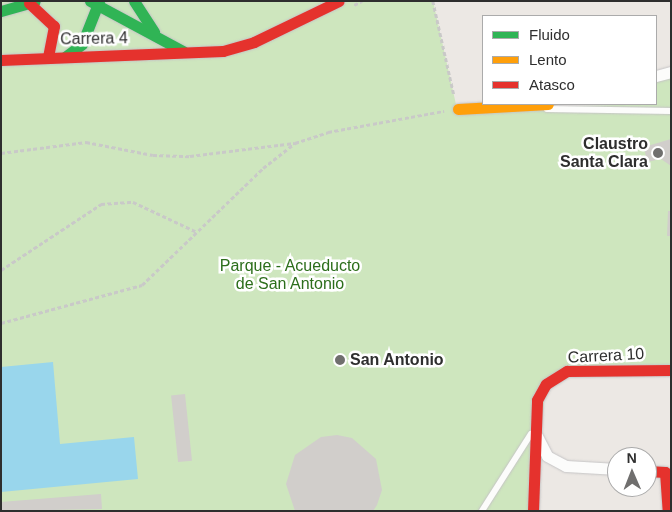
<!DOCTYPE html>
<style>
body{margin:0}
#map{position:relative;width:672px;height:512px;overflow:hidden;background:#ece8e4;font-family:Helvetica,sans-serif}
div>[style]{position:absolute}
.green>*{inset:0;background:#cee6be}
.water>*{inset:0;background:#99d6ec}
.building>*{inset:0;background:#d1cecb;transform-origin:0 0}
.path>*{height:2.5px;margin-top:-1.25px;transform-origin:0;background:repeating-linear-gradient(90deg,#c9c9c8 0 4px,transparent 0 6.5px)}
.roads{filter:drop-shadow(0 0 1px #c5c4c5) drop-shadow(0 0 1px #c5c4c5)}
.lane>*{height:5.5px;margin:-2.75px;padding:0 2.75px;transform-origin:2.75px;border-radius:2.75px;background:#fcfcfb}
.street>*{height:11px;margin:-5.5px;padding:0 5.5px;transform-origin:5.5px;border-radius:5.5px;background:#fcfcfb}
.fast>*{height:11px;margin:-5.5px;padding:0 5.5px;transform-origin:5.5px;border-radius:5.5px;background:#30b455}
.slow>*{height:11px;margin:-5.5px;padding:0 5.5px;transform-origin:5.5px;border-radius:5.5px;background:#ff9f0a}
.jam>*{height:11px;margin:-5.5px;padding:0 5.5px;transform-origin:5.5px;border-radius:5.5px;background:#e5322d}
.dots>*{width:14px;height:14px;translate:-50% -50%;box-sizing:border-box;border:2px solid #fff;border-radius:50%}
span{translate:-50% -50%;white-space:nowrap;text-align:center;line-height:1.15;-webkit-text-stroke:5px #fff;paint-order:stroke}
.street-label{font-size:16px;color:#2e2e2e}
.poi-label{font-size:16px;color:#2e2e2e;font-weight:700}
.right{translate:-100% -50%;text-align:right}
.left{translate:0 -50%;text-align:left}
.park-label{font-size:16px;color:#2c6e1b}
.frame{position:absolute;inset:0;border:2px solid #2e2e2e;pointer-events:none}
.legend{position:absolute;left:482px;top:15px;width:175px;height:90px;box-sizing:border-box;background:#fff;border:1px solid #ababab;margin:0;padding:6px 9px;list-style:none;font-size:15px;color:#2e2e2e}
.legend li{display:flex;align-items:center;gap:10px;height:25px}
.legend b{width:25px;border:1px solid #ababab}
.north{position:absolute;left:607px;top:447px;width:50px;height:50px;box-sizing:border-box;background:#fff;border:1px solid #ababab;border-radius:50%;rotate:359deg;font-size:14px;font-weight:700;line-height:20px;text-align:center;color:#2e2e2e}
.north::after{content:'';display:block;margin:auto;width:18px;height:22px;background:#706f6e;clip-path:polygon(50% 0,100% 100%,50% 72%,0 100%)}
</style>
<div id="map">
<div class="green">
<div style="clip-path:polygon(1px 1px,433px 1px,457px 109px,656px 104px,656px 76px,671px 72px,671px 370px,567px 371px,546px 384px,533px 511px,1px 511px)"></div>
</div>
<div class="water">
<div style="clip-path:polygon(53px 362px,60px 444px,134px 437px,138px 479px,1px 492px,1px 367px)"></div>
</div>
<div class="building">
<div style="clip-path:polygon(671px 139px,671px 166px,661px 159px,647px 162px,644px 147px)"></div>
<div style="clip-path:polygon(668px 211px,671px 211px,671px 236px,667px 236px)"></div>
<div style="left:185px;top:394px;width:67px;height:14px;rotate:84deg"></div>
<div style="clip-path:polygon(337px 435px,352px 438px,376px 459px,382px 490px,377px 505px,373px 511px,295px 511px,286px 484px,295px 455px,321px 437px)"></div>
<div style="clip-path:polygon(101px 494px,102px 509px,1px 511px,1px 502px)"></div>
</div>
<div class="path">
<div style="left:433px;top:1px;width:96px;rotate:77.4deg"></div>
<div style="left:354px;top:5px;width:9px;rotate:-27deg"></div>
<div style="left:1px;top:153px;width:86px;rotate:-7.4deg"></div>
<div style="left:86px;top:142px;width:68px;rotate:11deg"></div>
<div style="left:153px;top:155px;width:37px;rotate:2deg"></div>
<div style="left:190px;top:156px;width:105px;rotate:-7.1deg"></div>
<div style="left:1px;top:270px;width:120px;rotate:-33.4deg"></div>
<div style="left:101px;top:204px;width:32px;rotate:-4deg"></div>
<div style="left:133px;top:202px;width:71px;rotate:25.1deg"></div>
<div style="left:1px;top:323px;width:146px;rotate:-15.1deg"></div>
<div style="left:142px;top:285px;width:168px;rotate:-44deg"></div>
<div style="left:263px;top:168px;width:41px;rotate:-38deg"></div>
<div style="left:295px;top:143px;width:35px;rotate:-18deg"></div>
<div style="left:328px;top:132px;width:118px;rotate:-10.3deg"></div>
</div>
<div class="roads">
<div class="lane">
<div style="left:547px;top:109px;width:124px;rotate:0.9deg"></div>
<div style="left:482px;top:511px;width:91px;rotate:-57.5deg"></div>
</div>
<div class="street">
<div style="left:656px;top:76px;width:16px;rotate:-15deg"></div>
<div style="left:537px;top:436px;width:22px;rotate:63deg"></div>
<div style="left:547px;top:456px;width:21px;rotate:28deg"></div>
<div style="left:566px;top:466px;width:51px;rotate:3.4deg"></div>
</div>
<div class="fast">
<div style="left:90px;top:1px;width:106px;rotate:28.3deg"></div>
<div style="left:134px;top:1px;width:37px;rotate:57deg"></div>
<div style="left:1px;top:11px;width:35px;rotate:-16deg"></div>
<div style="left:65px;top:57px;width:21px;rotate:-37deg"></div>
<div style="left:82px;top:44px;width:46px;rotate:-68.4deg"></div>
</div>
<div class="slow">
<div style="left:458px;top:109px;width:90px;rotate:-3.2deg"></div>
</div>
<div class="jam">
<div style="left:29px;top:3px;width:34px;rotate:43deg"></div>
<div style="left:54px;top:26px;width:31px;rotate:101deg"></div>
<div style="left:1px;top:60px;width:222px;rotate:-2.3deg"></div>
<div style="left:223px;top:51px;width:32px;rotate:-16deg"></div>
<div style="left:254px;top:42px;width:94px;rotate:-25.8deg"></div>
<div style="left:647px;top:471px;width:18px;rotate:3deg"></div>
<div style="left:665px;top:472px;width:39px;rotate:86deg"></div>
<div style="left:533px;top:511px;width:111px;rotate:-87.9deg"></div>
<div style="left:537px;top:400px;width:18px;rotate:-61deg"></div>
<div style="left:546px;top:384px;width:25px;rotate:-32deg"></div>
<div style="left:567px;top:371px;width:104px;rotate:-0.6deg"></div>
</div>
</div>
<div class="dots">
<div style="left:658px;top:153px;background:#706f6e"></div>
<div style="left:340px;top:360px;background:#706f6e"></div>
</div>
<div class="street-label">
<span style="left:94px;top:39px;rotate:-1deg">Carrera 4</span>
<span style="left:606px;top:356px;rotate:-3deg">Carrera 10</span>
</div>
<div class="poi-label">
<span class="right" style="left:648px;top:153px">Claustro<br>Santa Clara</span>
<span class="left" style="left:350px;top:360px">San Antonio</span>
</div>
<div class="park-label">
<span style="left:290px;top:275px">Parque - Acueducto<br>de San Antonio</span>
</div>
<div class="frame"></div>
<ul class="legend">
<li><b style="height:6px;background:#30b455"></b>Fluido</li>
<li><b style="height:6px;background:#ff9f0a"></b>Lento</li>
<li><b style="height:6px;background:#e5322d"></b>Atasco</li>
</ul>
<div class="north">N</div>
</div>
